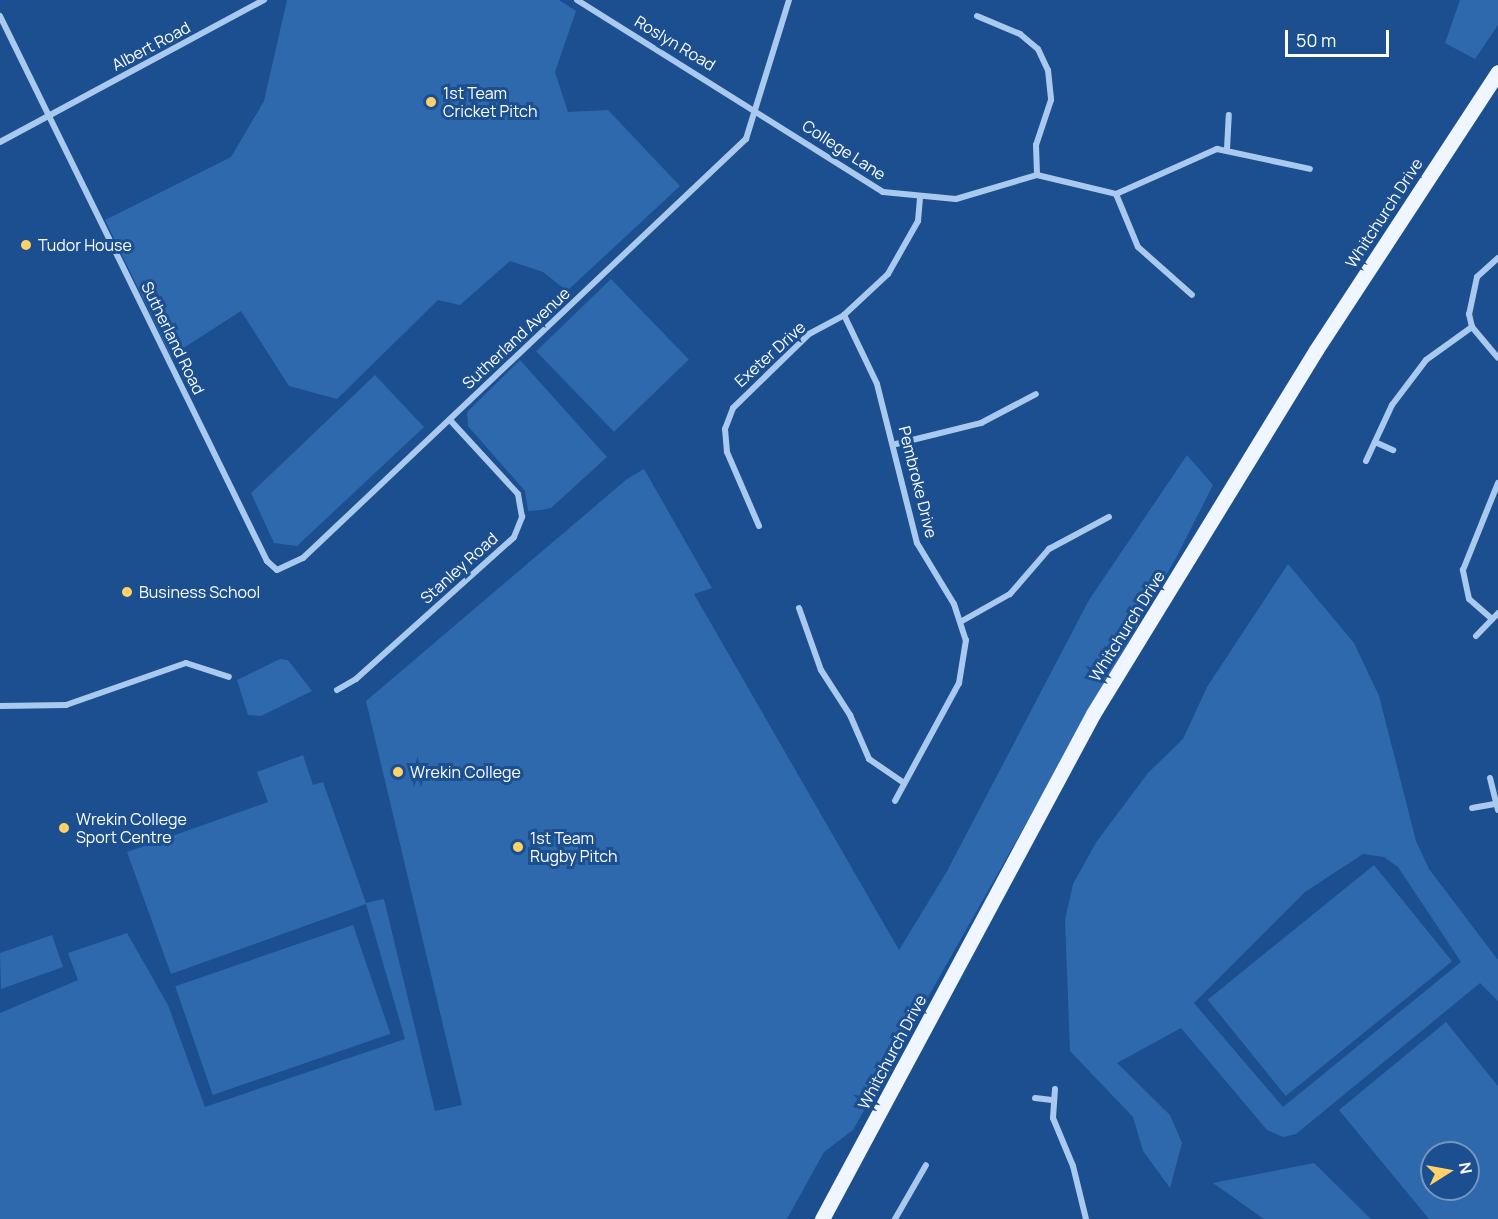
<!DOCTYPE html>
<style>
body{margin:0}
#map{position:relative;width:1498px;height:1219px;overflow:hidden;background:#1b4f8f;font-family:Manrope,sans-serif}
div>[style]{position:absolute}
.green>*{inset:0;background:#2e69ad;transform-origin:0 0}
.street>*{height:6px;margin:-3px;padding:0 3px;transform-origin:3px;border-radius:3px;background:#a9c9ee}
.primary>*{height:15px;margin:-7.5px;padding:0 7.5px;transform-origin:7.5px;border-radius:7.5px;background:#f0f6ff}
.dots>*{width:16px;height:16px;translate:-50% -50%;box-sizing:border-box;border:3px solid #1b4f8f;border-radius:50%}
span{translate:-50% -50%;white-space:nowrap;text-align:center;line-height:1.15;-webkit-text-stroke:6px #1b4f8f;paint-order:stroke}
.street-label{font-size:16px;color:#fff}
.poi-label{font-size:16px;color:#fff}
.left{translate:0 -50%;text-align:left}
.north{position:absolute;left:1420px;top:1141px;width:60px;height:60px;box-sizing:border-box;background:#1b4f8f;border:2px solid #7695bc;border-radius:50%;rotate:79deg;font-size:16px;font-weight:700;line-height:24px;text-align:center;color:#fff}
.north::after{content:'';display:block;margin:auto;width:21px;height:27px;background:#ffd166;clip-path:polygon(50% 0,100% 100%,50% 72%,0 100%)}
.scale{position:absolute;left:1285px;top:30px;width:104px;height:27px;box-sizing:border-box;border:3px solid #fff;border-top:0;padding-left:8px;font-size:18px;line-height:21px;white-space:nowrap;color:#fff;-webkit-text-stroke:4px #1b4f8f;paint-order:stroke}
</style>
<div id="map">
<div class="green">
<div style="clip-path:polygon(287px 0,559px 0,576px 11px,555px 72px,568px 112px,608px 110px,680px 186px,567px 291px,543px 272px,510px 261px,460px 305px,438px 300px,337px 399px,289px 386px,241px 311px,171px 356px,105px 220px,231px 157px,264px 101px)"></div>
<div style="clip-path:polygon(1460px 0,1498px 0,1498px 25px,1475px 59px,1445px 43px)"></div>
<div style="left:611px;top:279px;width:112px;height:104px;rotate:46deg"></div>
<div style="clip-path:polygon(520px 360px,607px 457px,551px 508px,541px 510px,528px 511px,525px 491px,468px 426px,467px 412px)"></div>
<div style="clip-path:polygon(375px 375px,424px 427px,297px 546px,274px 543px,251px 493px)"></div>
<div style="clip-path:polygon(1187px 455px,1213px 485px,1177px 556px,853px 1130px,824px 1152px,787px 1219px,0 1219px,0 1013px,78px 980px,68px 953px,127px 933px,168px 1005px,205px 1107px,405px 1039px,366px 904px,171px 974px,127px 852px,268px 802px,257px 772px,303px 755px,313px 785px,323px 782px,366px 903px,384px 899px,435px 1111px,462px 1105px,366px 701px,627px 479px,644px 469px,712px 588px,694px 594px,899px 950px,946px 873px,1089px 600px)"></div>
<div style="clip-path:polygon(evenodd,1288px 564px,1354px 643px,1379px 696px,1416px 841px,1429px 869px,1498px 960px,1498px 1001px,1480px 983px,1296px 1134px,1283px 1137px,1267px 1130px,1181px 1028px,1117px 1063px,1170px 1115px,1182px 1143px,1170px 1188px,1143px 1151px,1133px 1117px,1070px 1051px,1065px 920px,1073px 884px,1097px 841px,1148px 773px,1183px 739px,1207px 687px,1288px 564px,1363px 854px,1384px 857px,1398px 867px,1461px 962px,1283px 1107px,1194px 1003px,1305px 892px,1363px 854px)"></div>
<div style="clip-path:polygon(280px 659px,288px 660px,312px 691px,261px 716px,248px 715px,237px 680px)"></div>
<div style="left:1374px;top:865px;width:124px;height:214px;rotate:51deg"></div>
<div style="left:353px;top:925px;width:115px;height:188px;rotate:71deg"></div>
<div style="clip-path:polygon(52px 935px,63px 967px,1px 989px,0 953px)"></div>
<div style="clip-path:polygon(evenodd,1446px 1022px,1498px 1086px,1498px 1219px,1429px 1219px,1339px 1110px,1446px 1022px,1432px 1153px,1468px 1153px,1468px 1189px,1432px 1189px,1432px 1153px)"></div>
<div style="clip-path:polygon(1314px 1163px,1371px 1219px,1264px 1219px,1213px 1183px)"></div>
</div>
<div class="street">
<div style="left:577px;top:0;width:361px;rotate:32.1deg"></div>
<div style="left:883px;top:192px;width:73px;rotate:5.5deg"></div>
<div style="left:956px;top:199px;width:84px;rotate:-16.5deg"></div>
<div style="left:1037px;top:175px;width:81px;rotate:13.5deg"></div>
<div style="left:1116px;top:194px;width:111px;rotate:-24deg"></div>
<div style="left:1217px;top:149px;width:95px;rotate:12.1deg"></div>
<div style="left:0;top:16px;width:607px;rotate:63.9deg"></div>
<div style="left:267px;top:561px;width:13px;rotate:42deg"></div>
<div style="left:277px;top:570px;width:29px;rotate:-25deg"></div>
<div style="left:303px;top:558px;width:610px;rotate:-43.41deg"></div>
<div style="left:746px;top:139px;width:145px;rotate:-72.8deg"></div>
<div style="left:977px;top:16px;width:47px;rotate:22.7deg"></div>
<div style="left:1020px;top:34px;width:23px;rotate:40deg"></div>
<div style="left:1038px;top:49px;width:23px;rotate:65deg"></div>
<div style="left:1048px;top:70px;width:30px;rotate:84deg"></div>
<div style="left:1051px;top:100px;width:47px;rotate:108.4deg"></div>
<div style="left:1036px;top:145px;width:30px;rotate:88deg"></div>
<div style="left:0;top:142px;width:300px;rotate:-28.3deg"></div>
<div style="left:1227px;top:149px;width:34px;rotate:-87deg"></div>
<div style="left:1116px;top:194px;width:57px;rotate:67.5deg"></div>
<div style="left:1138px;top:247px;width:72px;rotate:41.6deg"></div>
<div style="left:1498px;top:258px;width:28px;rotate:138deg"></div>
<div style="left:1477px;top:277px;width:38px;rotate:102deg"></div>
<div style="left:1469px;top:314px;width:13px;rotate:77deg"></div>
<div style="left:1472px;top:327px;width:40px;rotate:50deg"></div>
<div style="left:844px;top:315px;width:76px;rotate:64.4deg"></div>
<div style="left:877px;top:384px;width:164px;rotate:75.9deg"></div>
<div style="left:917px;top:543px;width:71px;rotate:58.8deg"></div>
<div style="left:954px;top:604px;width:38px;rotate:72deg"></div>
<div style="left:966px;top:640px;width:44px;rotate:99.2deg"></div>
<div style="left:959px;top:683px;width:134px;rotate:118.5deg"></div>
<div style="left:1375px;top:442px;width:20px;rotate:24deg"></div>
<div style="left:896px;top:444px;width:88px;rotate:-13.9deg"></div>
<div style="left:981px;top:423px;width:62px;rotate:-27.8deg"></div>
<div style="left:1366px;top:461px;width:62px;rotate:-65.1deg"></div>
<div style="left:1392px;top:405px;width:56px;rotate:-52.9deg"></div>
<div style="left:1426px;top:360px;width:57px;rotate:-35.7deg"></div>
<div style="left:759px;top:526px;width:81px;rotate:-113.4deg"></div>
<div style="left:727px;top:452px;width:23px;rotate:-95deg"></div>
<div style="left:725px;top:429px;width:22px;rotate:-69deg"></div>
<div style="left:733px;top:408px;width:106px;rotate:-44.2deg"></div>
<div style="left:809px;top:334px;width:40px;rotate:-28deg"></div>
<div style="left:844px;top:315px;width:60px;rotate:-43deg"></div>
<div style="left:888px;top:274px;width:61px;rotate:-60.5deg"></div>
<div style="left:918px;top:221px;width:23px;rotate:-85deg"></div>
<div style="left:799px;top:608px;width:66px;rotate:70.5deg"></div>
<div style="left:821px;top:670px;width:54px;rotate:57.2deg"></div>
<div style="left:850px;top:715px;width:48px;rotate:66.6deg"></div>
<div style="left:869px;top:759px;width:42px;rotate:34.4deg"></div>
<div style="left:1492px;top:619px;width:30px;rotate:-139deg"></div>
<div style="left:1469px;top:599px;width:30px;rotate:-102deg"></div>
<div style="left:1463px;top:570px;width:94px;rotate:-68.1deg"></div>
<div style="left:962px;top:621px;width:55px;rotate:-29.4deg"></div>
<div style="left:1010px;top:594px;width:60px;rotate:-49.1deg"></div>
<div style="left:1049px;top:549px;width:68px;rotate:-28.1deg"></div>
<div style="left:1476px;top:636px;width:32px;rotate:-46deg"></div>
<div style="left:337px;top:690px;width:22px;rotate:-30deg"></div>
<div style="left:356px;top:679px;width:212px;rotate:-41.9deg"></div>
<div style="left:514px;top:537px;width:22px;rotate:-68deg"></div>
<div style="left:522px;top:517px;width:23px;rotate:-100deg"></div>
<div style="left:518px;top:494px;width:100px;rotate:-132.6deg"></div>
<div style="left:0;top:706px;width:66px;rotate:-0.9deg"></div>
<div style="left:66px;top:705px;width:127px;rotate:-19.3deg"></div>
<div style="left:186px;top:663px;width:45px;rotate:18deg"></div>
<div style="left:1490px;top:778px;width:33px;rotate:76deg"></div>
<div style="left:1472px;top:808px;width:23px;rotate:-10deg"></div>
<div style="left:1055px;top:1089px;width:29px;rotate:94deg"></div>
<div style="left:1053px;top:1118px;width:52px;rotate:67.4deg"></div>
<div style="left:1073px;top:1166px;width:55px;rotate:76.2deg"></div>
<div style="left:1035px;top:1098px;width:17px;rotate:7deg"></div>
<div style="left:895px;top:1219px;width:62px;rotate:-60.1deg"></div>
</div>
<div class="primary">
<div style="left:822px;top:1219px;width:573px;rotate:-61.78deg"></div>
<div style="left:1093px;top:714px;width:427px;rotate:-58.5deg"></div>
<div style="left:1316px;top:350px;width:332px;rotate:-56.8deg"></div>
</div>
<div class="dots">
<div style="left:431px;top:102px;background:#ffd166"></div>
<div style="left:26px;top:245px;background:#ffd166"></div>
<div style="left:127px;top:592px;background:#ffd166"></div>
<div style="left:398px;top:772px;background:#ffd166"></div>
<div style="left:64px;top:828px;background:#ffd166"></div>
<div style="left:518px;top:847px;background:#ffd166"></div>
</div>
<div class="street-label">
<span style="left:675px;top:43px;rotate:31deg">Roslyn Road</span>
<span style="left:151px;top:46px;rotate:-28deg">Albert Road</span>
<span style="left:844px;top:150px;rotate:33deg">College Lane</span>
<span style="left:1384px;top:213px;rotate:-57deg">Whitchurch Drive</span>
<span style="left:173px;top:338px;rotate:64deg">Sutherland Road</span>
<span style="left:516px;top:338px;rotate:-43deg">Sutherland Avenue</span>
<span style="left:770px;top:354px;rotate:-42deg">Exeter Drive</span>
<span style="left:918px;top:482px;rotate:76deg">Pembroke Drive</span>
<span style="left:459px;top:568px;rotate:-42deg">Stanley Road</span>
<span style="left:1127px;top:626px;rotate:-58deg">Whitchurch Drive</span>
<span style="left:892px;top:1052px;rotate:-62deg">Whitchurch Drive</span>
</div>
<div class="poi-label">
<span class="left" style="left:443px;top:102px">1st Team<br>Cricket Pitch</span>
<span class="left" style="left:38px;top:245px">Tudor House</span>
<span class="left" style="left:139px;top:592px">Business School</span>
<span class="left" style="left:410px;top:772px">Wrekin College</span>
<span class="left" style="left:76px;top:828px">Wrekin College<br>Sport Centre</span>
<span class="left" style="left:530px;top:847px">1st Team<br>Rugby Pitch</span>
</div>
<div class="north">N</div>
<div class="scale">50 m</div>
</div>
